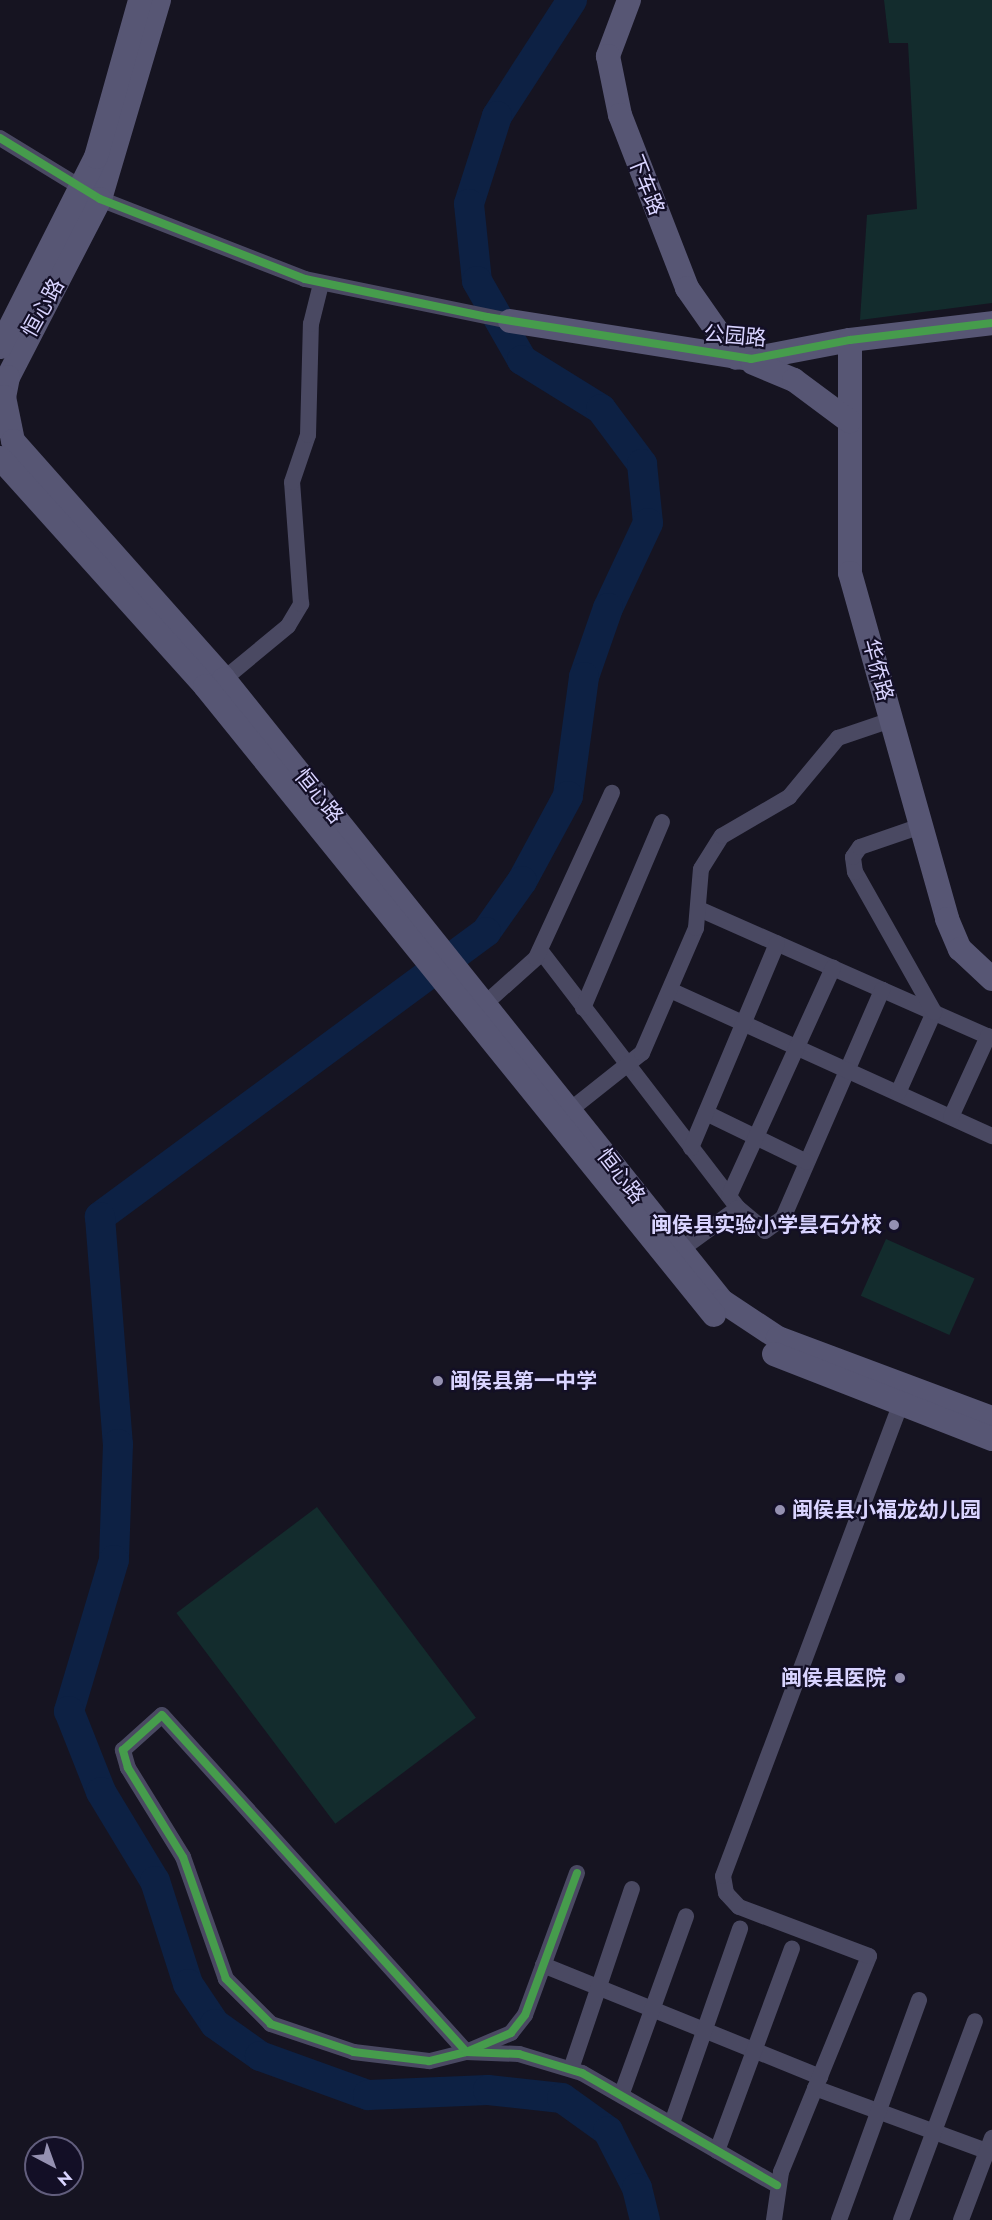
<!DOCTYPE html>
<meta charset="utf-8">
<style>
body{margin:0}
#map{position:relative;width:992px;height:2220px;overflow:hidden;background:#161421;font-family:Jost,"Noto Sans SC",sans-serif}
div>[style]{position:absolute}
.green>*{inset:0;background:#132c2d;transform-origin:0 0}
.river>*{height:30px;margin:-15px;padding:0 15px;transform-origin:15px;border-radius:15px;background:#0d2144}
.street>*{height:16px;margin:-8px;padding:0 8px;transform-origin:8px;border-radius:8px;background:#4a4962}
.secondary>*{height:24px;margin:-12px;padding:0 12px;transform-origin:12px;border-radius:12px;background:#575674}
.cycleway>*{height:8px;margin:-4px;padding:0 4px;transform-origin:4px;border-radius:4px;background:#469c4c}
.dots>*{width:16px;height:16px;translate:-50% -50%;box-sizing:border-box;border:3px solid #130f26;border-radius:50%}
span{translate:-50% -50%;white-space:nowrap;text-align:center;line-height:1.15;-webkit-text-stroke:4.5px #130f26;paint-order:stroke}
.street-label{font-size:21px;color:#d9d4ff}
.poi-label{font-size:21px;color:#d9d4ff;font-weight:700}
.right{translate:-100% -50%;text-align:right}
.left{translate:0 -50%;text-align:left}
.north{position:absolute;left:24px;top:2136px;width:60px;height:60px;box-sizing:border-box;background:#130f26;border:2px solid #625e7d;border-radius:50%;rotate:139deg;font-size:16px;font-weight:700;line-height:24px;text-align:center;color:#d9d4ff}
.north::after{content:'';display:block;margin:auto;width:21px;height:27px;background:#9591b1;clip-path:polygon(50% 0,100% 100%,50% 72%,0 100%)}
</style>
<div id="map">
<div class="green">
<div style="clip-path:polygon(884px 0,992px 0,992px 303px,860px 320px,867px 215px,917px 209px,908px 43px,889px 43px)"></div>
<div style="left:886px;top:1239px;width:97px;height:62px;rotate:24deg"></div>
<div style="left:317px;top:1507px;width:264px;height:176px;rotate:53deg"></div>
</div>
<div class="river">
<div style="left:572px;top:0;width:138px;rotate:122.9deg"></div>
<div style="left:497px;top:116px;width:92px;rotate:107.7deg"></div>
<div style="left:469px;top:204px;width:77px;rotate:84.1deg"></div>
<div style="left:477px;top:281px;width:91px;rotate:60.3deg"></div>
<div style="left:522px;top:360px;width:93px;rotate:31.8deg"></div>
<div style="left:601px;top:409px;width:69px;rotate:53.3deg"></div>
<div style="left:642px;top:464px;width:59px;rotate:84.2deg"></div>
<div style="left:648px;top:523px;width:94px;rotate:115.2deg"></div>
<div style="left:608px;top:608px;width:73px;rotate:109.2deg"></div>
<div style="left:584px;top:677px;width:120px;rotate:97.7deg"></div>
<div style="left:568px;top:796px;width:97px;rotate:118.4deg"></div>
<div style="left:522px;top:881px;width:62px;rotate:125.2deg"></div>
<div style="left:486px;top:932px;width:480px;rotate:143.6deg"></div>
<div style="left:100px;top:1217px;width:228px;rotate:85.5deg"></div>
<div style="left:118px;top:1444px;width:116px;rotate:92deg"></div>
<div style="left:114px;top:1560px;width:158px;rotate:106.6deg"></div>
<div style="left:69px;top:1711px;width:87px;rotate:68.4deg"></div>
<div style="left:101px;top:1792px;width:104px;rotate:58.8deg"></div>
<div style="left:155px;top:1881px;width:108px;rotate:72.2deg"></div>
<div style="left:188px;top:1984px;width:48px;rotate:56deg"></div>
<div style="left:215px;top:2024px;width:55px;rotate:35.4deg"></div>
<div style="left:260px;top:2056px;width:115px;rotate:19.9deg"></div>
<div style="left:368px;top:2095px;width:120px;rotate:-2.4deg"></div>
<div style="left:488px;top:2090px;width:74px;rotate:6.2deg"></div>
<div style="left:562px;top:2098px;width:57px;rotate:35.7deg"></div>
<div style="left:608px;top:2131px;width:64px;rotate:63deg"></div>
<div style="left:637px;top:2188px;width:33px;rotate:76deg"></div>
</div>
<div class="street">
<div style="left:0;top:138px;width:117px;rotate:31.4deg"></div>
<div style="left:100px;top:199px;width:220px;rotate:21.3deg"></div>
<div style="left:305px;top:279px;width:209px;rotate:11.6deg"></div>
<div style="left:224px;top:679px;width:83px;rotate:-39.6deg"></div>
<div style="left:288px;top:626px;width:26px;rotate:-59deg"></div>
<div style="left:301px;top:604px;width:122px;rotate:-94.2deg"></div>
<div style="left:292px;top:482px;width:50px;rotate:-71.2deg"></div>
<div style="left:308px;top:435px;width:111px;rotate:-88.5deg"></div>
<div style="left:311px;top:324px;width:41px;rotate:-76deg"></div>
<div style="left:699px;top:909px;width:320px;rotate:23.8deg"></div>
<div style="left:540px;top:950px;width:325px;rotate:52.5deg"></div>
<div style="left:738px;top:1208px;width:35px;rotate:40deg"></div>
<div style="left:765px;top:1231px;width:22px;rotate:-36deg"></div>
<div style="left:783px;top:1218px;width:249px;rotate:-66.5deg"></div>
<div style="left:670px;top:990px;width:354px;rotate:24.4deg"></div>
<div style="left:487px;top:1002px;width:66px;rotate:-41.9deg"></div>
<div style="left:536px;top:958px;width:182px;rotate:-65.3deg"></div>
<div style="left:583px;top:1008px;width:202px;rotate:-67deg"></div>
<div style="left:898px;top:1093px;width:89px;rotate:-66deg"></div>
<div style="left:934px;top:1012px;width:161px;rotate:-119.4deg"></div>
<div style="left:855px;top:872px;width:15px;rotate:-98deg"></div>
<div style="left:853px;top:857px;width:12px;rotate:-55deg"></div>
<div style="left:860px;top:847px;width:61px;rotate:-19deg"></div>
<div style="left:570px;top:1110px;width:92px;rotate:-38.4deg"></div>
<div style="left:642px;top:1053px;width:136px;rotate:-66.6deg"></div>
<div style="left:696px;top:928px;width:59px;rotate:-85.2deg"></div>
<div style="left:701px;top:869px;width:39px;rotate:-58deg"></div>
<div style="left:722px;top:836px;width:78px;rotate:-30.2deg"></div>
<div style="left:789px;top:797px;width:77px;rotate:-50.3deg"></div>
<div style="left:838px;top:738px;width:56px;rotate:-18.8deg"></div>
<div style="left:706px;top:1113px;width:112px;rotate:25.9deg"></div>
<div style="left:951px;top:1117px;width:89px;rotate:-65.4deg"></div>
<div style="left:691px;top:1148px;width:222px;rotate:-67.2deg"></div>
<div style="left:729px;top:1196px;width:251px;rotate:-65.5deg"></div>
<div style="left:679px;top:1251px;width:73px;rotate:-36.1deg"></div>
<div style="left:577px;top:1873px;width:151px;rotate:110.1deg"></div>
<div style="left:525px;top:2015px;width:23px;rotate:128deg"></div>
<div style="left:511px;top:2033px;width:49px;rotate:157.1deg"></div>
<div style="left:466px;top:2052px;width:38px;rotate:166deg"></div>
<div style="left:429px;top:2061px;width:76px;rotate:-173.2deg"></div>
<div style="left:354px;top:2052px;width:88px;rotate:-161.4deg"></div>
<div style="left:271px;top:2024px;width:64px;rotate:-135deg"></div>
<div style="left:226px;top:1979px;width:129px;rotate:-109.4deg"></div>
<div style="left:183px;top:1857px;width:105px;rotate:-121.7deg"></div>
<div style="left:128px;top:1768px;width:19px;rotate:-106deg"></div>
<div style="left:123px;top:1750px;width:52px;rotate:-41.9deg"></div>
<div style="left:162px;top:1715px;width:454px;rotate:47.9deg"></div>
<div style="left:466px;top:2052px;width:53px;rotate:2.2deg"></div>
<div style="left:519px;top:2054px;width:66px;rotate:16.8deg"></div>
<div style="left:582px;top:2073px;width:225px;rotate:29.9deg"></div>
<div style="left:543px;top:1965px;width:299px;rotate:22deg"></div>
<div style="left:571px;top:2069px;width:190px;rotate:-71.3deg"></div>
<div style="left:815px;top:2088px;width:189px;rotate:20.2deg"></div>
<div style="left:622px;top:2093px;width:188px;rotate:-70.1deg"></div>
<div style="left:672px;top:2123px;width:206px;rotate:-70.7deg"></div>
<div style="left:717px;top:2151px;width:216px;rotate:-69.7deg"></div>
<div style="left:774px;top:2220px;width:49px;rotate:-81.7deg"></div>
<div style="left:781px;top:2172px;width:233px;rotate:-67.8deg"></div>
<div style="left:869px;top:1956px;width:139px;rotate:-159.3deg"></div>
<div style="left:739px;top:1907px;width:19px;rotate:-133deg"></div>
<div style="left:726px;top:1893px;width:17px;rotate:-100deg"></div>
<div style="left:723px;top:1876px;width:514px;rotate:-69.38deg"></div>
<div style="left:839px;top:2220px;width:234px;rotate:-70deg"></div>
<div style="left:901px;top:2220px;width:212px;rotate:-69.6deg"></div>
<div style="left:961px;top:2220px;width:88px;rotate:-69.3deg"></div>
</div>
<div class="secondary">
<div style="left:159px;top:0;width:208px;rotate:106.5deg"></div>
<div style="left:100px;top:199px;width:200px;rotate:117.3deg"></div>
<div style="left:8px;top:377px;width:20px;rotate:101deg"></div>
<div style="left:4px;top:397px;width:45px;rotate:78.4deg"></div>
<div style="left:13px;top:441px;width:318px;rotate:48.4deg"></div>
<div style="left:224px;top:679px;width:797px;rotate:51.32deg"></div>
<div style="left:722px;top:1301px;width:67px;rotate:33.5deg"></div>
<div style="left:778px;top:1338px;width:228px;rotate:20.5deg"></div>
<div style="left:629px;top:0;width:60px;rotate:110.6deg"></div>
<div style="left:608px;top:56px;width:60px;rotate:78.5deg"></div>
<div style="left:620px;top:115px;width:186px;rotate:68.8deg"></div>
<div style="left:687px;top:288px;width:85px;rotate:55deg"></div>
<div style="left:510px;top:321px;width:244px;rotate:9deg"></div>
<div style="left:751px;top:359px;width:101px;rotate:-10.9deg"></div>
<div style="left:850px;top:340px;width:143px;rotate:-6.8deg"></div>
<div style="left:850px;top:340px;width:233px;rotate:90deg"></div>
<div style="left:850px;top:573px;width:359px;rotate:74.3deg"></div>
<div style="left:947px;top:919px;width:33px;rotate:67deg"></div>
<div style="left:960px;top:949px;width:44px;rotate:43.2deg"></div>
<div style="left:0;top:347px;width:213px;rotate:-63.2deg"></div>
<div style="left:96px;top:157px;width:163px;rotate:-74.3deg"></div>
<div style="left:753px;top:363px;width:44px;rotate:22.5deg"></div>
<div style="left:794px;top:380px;width:69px;rotate:36.7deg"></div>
<div style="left:0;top:458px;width:307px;rotate:48deg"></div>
<div style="left:205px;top:686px;width:809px;rotate:51.02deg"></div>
<div style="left:774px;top:1354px;width:234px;rotate:21.3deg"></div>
</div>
<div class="cycleway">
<div style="left:0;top:138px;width:117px;rotate:31.4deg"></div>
<div style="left:100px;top:199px;width:220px;rotate:21.3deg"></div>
<div style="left:305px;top:279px;width:186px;rotate:11.8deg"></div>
<div style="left:487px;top:317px;width:267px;rotate:9deg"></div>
<div style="left:751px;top:359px;width:101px;rotate:-10.9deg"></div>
<div style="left:850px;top:340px;width:143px;rotate:-6.8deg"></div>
<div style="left:577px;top:1873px;width:151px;rotate:110.1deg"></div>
<div style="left:525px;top:2015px;width:23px;rotate:128deg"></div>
<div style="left:511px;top:2033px;width:49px;rotate:157.1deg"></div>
<div style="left:466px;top:2052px;width:38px;rotate:166deg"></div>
<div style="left:429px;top:2061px;width:76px;rotate:-173.2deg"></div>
<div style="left:354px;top:2052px;width:88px;rotate:-161.4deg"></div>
<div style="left:271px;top:2024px;width:64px;rotate:-135deg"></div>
<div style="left:226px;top:1979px;width:129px;rotate:-109.4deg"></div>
<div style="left:183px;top:1857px;width:105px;rotate:-121.7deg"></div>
<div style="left:128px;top:1768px;width:19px;rotate:-106deg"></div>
<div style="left:123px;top:1750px;width:52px;rotate:-41.9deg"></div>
<div style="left:162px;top:1715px;width:454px;rotate:47.9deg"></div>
<div style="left:466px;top:2052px;width:53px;rotate:2.2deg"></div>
<div style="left:519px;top:2054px;width:66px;rotate:16.8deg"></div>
<div style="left:582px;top:2073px;width:225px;rotate:29.9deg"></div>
</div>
<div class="dots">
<div style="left:894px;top:1225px;background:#9591b1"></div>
<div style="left:438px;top:1381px;background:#9591b1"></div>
<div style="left:780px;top:1510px;background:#9591b1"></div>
<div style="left:900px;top:1678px;background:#9591b1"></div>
</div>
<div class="street-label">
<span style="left:646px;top:185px;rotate:68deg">下车路</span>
<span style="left:43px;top:308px;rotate:-61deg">恒心路</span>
<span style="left:735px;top:336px;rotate:5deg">公园路</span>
<span style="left:878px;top:670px;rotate:75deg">华侨路</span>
<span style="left:319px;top:796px;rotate:51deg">恒心路</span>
<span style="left:621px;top:1176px;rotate:52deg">恒心路</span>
</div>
<div class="poi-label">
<span class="right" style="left:882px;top:1225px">闽侯县实验小学昙石分校</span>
<span class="left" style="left:450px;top:1381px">闽侯县第一中学</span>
<span class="left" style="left:792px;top:1510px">闽侯县小福龙幼儿园</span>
<span class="right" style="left:886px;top:1678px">闽侯县医院</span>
</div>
<div class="north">N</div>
</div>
